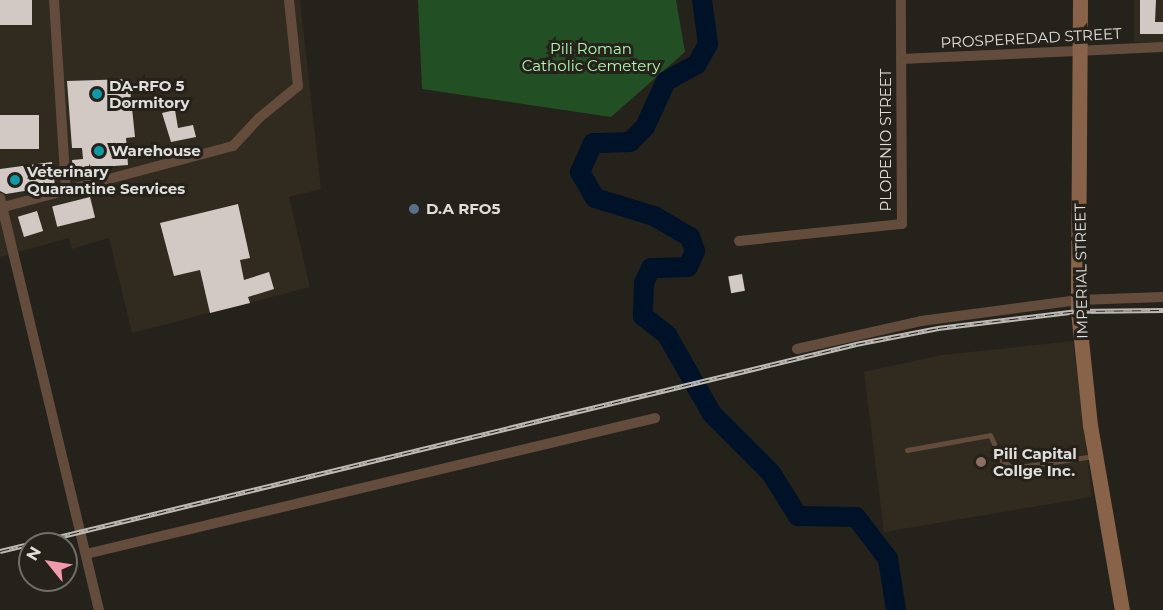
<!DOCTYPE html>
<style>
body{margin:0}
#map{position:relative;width:1163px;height:610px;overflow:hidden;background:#25221c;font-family:Montserrat,sans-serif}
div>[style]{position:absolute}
.built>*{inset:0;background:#302a1f;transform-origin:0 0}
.green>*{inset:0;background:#234f25}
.river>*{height:20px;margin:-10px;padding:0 10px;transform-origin:10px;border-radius:10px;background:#001227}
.building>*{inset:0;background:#d2c9c5;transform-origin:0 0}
.service>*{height:5px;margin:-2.5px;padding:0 2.5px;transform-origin:2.5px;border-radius:2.5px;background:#644c3c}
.minor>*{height:10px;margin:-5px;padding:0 5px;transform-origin:5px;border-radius:5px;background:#644c3c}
.secondary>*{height:15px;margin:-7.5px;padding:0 7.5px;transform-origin:7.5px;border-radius:7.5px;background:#896349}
.rail>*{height:5px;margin-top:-2.5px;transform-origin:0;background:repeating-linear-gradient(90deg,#25221c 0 9px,#bebbb7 0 18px);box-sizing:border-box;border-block:2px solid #bebbb7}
.dots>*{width:16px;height:16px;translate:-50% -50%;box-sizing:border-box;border:3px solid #25221c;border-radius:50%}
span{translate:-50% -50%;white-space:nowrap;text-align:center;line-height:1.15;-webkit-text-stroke:6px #25221c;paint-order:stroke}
.street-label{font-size:15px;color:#e1dfdb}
.park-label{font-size:15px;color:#aff9b0}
.poi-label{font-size:15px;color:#e1dfdb;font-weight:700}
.left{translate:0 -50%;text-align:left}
.north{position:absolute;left:18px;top:532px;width:60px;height:60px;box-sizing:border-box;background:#25221c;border:2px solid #706e68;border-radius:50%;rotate:300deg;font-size:16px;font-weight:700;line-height:24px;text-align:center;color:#e1dfdb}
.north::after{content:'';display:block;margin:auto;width:21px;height:27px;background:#f29aac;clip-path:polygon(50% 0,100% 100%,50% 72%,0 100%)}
</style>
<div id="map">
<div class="built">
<div style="clip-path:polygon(0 0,300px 0,321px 189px,289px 197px,310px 287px,132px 333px,109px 238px,72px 249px,69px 238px,0 257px)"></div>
<div style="left:1134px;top:0;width:29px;height:42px"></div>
<div style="clip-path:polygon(1073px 341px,1092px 497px,884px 532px,864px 372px,942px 355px)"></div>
</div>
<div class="green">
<div style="clip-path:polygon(418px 0,676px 0,685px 52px,611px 117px,422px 89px)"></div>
</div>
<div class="river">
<div style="left:702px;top:0;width:44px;rotate:82.2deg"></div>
<div style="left:708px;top:44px;width:23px;rotate:119deg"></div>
<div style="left:697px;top:64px;width:35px;rotate:151deg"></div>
<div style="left:666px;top:81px;width:51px;rotate:114.5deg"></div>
<div style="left:645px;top:127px;width:21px;rotate:135deg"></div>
<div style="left:630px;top:142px;width:37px;rotate:178deg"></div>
<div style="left:593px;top:143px;width:32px;rotate:114deg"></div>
<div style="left:580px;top:172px;width:30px;rotate:60deg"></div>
<div style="left:595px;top:198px;width:62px;rotate:17deg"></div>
<div style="left:654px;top:216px;width:42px;rotate:30.3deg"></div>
<div style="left:690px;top:237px;width:15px;rotate:70deg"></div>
<div style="left:695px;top:251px;width:17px;rotate:114deg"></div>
<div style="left:688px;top:267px;width:37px;rotate:178deg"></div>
<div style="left:651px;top:268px;width:17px;rotate:115deg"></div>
<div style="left:644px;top:283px;width:33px;rotate:92deg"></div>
<div style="left:643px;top:316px;width:31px;rotate:38deg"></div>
<div style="left:667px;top:335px;width:91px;rotate:60.3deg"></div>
<div style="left:712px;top:414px;width:83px;rotate:45deg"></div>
<div style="left:771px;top:473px;width:51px;rotate:57.9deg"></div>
<div style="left:798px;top:516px;width:58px;rotate:1deg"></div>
<div style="left:856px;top:517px;width:53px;rotate:52.7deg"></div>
<div style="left:888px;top:559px;width:52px;rotate:81.1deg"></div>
</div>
<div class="building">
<div style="left:0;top:0;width:32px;height:25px"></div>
<div style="clip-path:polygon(1140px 0,1156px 0,1155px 22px,1163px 22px,1163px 34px,1140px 34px)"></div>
<div style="clip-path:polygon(129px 79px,135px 137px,126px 138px,128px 165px,73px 169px,72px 160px,83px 159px,82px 148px,72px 148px,67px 81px)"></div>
<div style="clip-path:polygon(175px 110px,178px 128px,193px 125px,196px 137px,171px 142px,162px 113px)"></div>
<div style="left:39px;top:115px;width:34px;height:39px;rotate:90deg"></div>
<div style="clip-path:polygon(52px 162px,55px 186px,6px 194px,0 191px,0 169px)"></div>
<div style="left:90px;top:197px;width:21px;height:39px;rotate:76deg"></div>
<div style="clip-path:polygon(238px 204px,250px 258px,240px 260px,244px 280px,269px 272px,274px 289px,248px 297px,250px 303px,210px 313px,200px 270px,174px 276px,160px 223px)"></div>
<div style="left:37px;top:211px;width:21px;height:20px;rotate:73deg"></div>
<div style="left:742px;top:274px;width:17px;height:14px;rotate:80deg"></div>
</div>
<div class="service">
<div style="left:907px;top:450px;width:84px;rotate:-10.2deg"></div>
<div style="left:990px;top:435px;width:29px;rotate:65deg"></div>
<div style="left:1002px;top:461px;width:13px;rotate:32deg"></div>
<div style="left:1013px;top:468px;width:82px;rotate:-8.4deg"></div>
</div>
<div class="minor">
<div style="left:54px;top:0;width:192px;rotate:86.4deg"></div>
<div style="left:901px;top:59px;width:262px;rotate:-2.6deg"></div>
<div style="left:0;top:198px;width:424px;rotate:76.5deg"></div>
<div style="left:0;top:208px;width:241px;rotate:-14.9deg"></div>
<div style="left:233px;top:146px;width:38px;rotate:-47deg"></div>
<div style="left:259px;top:118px;width:50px;rotate:-39.4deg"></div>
<div style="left:298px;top:86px;width:86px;rotate:-96deg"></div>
<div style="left:739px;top:241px;width:164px;rotate:-6deg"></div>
<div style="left:902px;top:224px;width:224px;rotate:-90.3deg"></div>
<div style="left:797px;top:349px;width:127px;rotate:-12.7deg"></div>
<div style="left:921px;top:321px;width:159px;rotate:-7.6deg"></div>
<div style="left:1079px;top:300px;width:84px;rotate:-2deg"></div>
<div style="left:86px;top:554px;width:585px;rotate:-13.44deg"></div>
</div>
<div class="secondary">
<div style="left:1080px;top:0;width:311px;rotate:90.4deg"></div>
<div style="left:1078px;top:311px;width:115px;rotate:84deg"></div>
<div style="left:1090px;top:425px;width:188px;rotate:80.2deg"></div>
</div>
<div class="rail">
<div style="left:0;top:551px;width:881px;rotate:-13.59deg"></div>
<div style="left:856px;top:344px;width:84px;rotate:-11deg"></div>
<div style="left:938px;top:328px;width:141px;rotate:-6.9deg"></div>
<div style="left:1078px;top:311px;width:85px;rotate:-0.7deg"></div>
</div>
<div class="dots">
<div style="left:97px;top:94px;background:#0f9aa8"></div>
<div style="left:99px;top:151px;background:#0f9aa8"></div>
<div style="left:15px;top:180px;background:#0f9aa8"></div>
<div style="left:414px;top:209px;background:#5c6f8a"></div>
<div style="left:981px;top:462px;background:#8d6e63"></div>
</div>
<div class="street-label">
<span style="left:1031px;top:38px;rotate:-3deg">PROSPEREDAD STREET</span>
<span style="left:886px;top:140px;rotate:-90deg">PLOPENIO STREET</span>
<span style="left:1081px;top:271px;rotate:-91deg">IMPERIAL STREET</span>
</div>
<div class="park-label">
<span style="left:591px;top:57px">Pili Roman<br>Catholic Cemetery</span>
</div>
<div class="poi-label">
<span class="left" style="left:109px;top:94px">DA-RFO 5<br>Dormitory</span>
<span class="left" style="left:111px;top:151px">Warehouse</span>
<span class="left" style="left:27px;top:180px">Veterinary<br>Quarantine Services</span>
<span class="left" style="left:426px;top:209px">D.A RFO5</span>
<span class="left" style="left:993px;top:462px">Pili Capital<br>Collge Inc.</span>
</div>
<div class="north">N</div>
</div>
